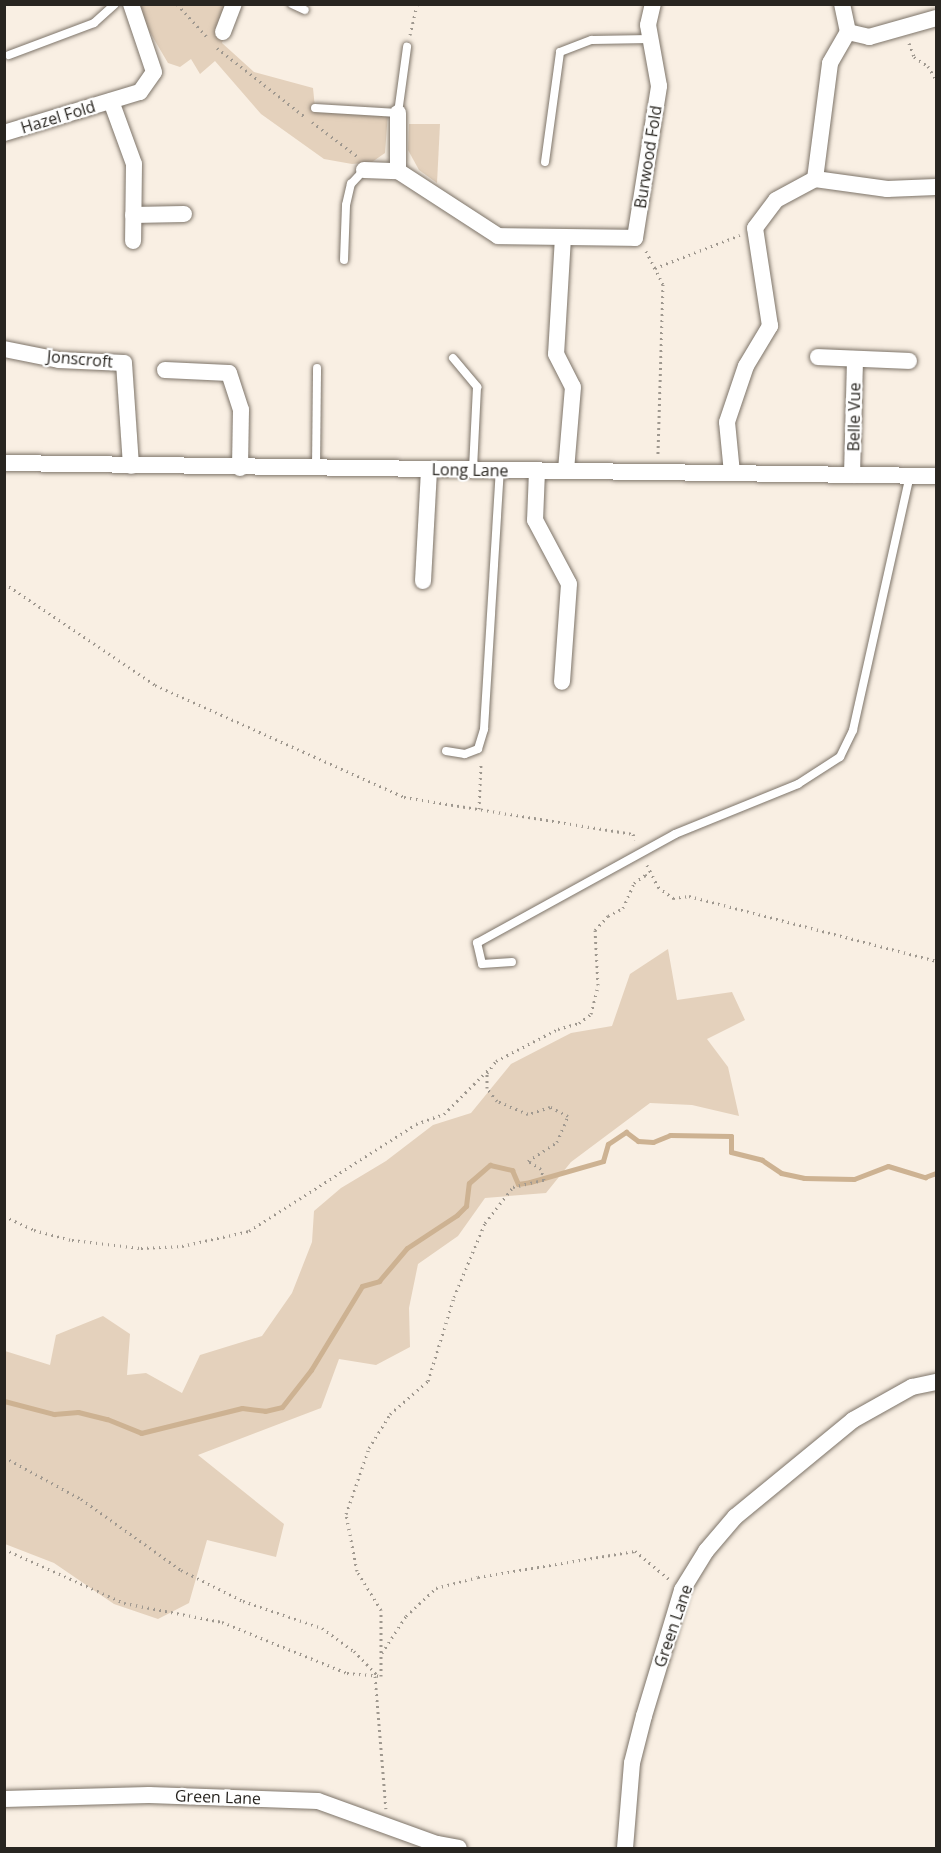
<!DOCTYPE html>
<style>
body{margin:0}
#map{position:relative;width:941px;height:1853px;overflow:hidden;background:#f9efe3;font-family:"Open Sans",sans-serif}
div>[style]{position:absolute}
.green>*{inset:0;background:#e4d1bc}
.stream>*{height:5px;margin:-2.5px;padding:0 2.5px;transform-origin:2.5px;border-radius:2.5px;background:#cdb292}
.path>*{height:3px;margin-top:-1.5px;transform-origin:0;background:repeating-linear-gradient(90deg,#9f988f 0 1.5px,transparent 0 6px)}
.roads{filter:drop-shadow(0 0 2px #7d7469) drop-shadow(0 0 2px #7d7469)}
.service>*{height:8px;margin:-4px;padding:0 4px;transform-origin:4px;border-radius:4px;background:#fff}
.minor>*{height:16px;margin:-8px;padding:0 8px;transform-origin:8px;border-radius:8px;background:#fff}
span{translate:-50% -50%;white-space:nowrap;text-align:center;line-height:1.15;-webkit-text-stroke:4.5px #fefefe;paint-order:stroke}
.street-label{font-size:16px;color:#282520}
.frame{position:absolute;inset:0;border:6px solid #282520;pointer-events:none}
</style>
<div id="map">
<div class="green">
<div style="clip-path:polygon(140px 5px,234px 5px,222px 43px,254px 72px,313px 88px,315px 108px,388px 113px,385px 153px,372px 162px,352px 164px,324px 159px,261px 114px,215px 61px,200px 74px,191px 59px,180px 67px,168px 63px,141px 17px)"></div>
<div style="clip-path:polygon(409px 124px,440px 124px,437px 183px,419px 170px,408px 150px)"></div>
<div style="clip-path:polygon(668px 949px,677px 1000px,732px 992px,745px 1020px,707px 1039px,728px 1067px,739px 1116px,692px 1105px,650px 1103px,571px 1162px,546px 1193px,485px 1198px,458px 1236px,418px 1264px,409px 1308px,410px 1347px,376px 1365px,339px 1359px,321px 1408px,198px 1455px,284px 1524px,276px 1557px,207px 1540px,189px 1603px,158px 1619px,114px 1604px,54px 1563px,5px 1544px,5px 1351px,50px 1365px,56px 1335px,103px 1316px,130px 1334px,127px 1375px,146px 1373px,182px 1393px,200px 1355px,262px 1336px,292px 1293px,312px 1242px,314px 1211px,341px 1188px,386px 1161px,433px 1125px,471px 1113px,511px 1064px,571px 1033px,612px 1026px,630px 974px)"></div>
</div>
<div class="stream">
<div style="left:4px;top:1401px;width:52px;rotate:14.6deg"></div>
<div style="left:54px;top:1414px;width:24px;rotate:-5deg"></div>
<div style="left:78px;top:1412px;width:30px;rotate:14deg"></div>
<div style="left:107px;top:1419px;width:37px;rotate:22deg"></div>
<div style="left:141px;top:1433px;width:104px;rotate:-13.9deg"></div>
<div style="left:242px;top:1408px;width:23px;rotate:7deg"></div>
<div style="left:265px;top:1411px;width:17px;rotate:-13deg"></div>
<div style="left:282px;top:1407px;width:47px;rotate:-51.9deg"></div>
<div style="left:311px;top:1370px;width:98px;rotate:-58.7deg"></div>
<div style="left:362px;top:1286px;width:18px;rotate:-16deg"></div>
<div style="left:379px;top:1281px;width:43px;rotate:-49.7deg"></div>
<div style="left:407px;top:1248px;width:60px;rotate:-33.4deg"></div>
<div style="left:457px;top:1215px;width:13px;rotate:-45deg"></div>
<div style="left:466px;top:1206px;width:23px;rotate:-83deg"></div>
<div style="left:469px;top:1183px;width:28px;rotate:-41deg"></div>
<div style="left:490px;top:1165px;width:23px;rotate:13deg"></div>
<div style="left:512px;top:1170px;width:15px;rotate:67deg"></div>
<div style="left:518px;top:1184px;width:12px;rotate:-9deg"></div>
<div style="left:530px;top:1182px;width:76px;rotate:-16deg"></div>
<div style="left:603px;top:1161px;width:18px;rotate:-74deg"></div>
<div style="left:608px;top:1144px;width:22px;rotate:-34deg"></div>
<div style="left:626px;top:1132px;width:15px;rotate:37deg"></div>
<div style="left:638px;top:1141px;width:15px;rotate:4deg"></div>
<div style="left:653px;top:1142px;width:18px;rotate:-22deg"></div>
<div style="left:670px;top:1135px;width:61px;rotate:0.9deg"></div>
<div style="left:731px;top:1136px;width:16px;rotate:90deg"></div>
<div style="left:731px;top:1152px;width:32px;rotate:14deg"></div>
<div style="left:762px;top:1160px;width:23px;rotate:34deg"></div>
<div style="left:781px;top:1173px;width:24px;rotate:12deg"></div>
<div style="left:804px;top:1178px;width:50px;rotate:1.1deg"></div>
<div style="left:854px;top:1179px;width:36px;rotate:-21deg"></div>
<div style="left:888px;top:1166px;width:39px;rotate:17deg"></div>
<div style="left:925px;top:1177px;width:12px;rotate:-20deg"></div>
</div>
<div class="path">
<div style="left:177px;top:4px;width:45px;rotate:47.7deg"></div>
<div style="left:410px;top:35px;width:32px;rotate:-77deg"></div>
<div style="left:909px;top:43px;width:15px;rotate:70deg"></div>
<div style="left:914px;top:57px;width:17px;rotate:33deg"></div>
<div style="left:928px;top:66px;width:16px;rotate:60deg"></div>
<div style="left:217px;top:48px;width:110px;rotate:38deg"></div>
<div style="left:312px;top:122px;width:56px;rotate:37.1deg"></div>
<div style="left:646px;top:251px;width:37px;rotate:63deg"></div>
<div style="left:663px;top:284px;width:172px;rotate:91.7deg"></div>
<div style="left:655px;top:268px;width:91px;rotate:-21.2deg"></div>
<div style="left:4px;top:583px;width:182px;rotate:34deg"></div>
<div style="left:155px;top:685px;width:273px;rotate:24.2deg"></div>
<div style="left:404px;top:797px;width:232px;rotate:9.2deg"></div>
<div style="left:633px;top:834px;width:6px;rotate:72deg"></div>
<div style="left:479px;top:809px;width:46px;rotate:-87.5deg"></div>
<div style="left:647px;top:865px;width:25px;rotate:63deg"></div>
<div style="left:658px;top:887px;width:19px;rotate:36deg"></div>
<div style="left:673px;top:898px;width:16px;rotate:-7deg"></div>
<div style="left:689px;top:896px;width:255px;rotate:14.7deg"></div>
<div style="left:496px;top:1061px;width:70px;rotate:-27.3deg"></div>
<div style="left:558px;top:1029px;width:22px;rotate:-16deg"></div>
<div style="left:579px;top:1023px;width:15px;rotate:-37deg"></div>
<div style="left:591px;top:1014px;width:30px;rotate:-76deg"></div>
<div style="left:598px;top:985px;width:55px;rotate:-93.1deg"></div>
<div style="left:595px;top:930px;width:19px;rotate:-47deg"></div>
<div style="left:608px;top:916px;width:17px;rotate:-28deg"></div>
<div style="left:623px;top:908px;width:27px;rotate:-66deg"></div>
<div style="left:634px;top:883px;width:14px;rotate:-36deg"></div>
<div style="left:645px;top:875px;width:5px;rotate:22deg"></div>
<div style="left:4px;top:1216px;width:33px;rotate:25deg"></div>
<div style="left:34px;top:1230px;width:39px;rotate:15deg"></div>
<div style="left:72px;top:1240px;width:69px;rotate:6.6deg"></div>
<div style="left:141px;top:1248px;width:41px;rotate:-2.8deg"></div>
<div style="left:182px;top:1246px;width:69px;rotate:-12.6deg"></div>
<div style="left:249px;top:1231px;width:198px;rotate:-32.6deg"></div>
<div style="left:416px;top:1124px;width:30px;rotate:-20deg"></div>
<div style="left:444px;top:1114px;width:62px;rotate:-45deg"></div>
<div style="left:4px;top:1457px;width:88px;rotate:28.6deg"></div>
<div style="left:81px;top:1499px;width:123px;rotate:35.4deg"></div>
<div style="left:181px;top:1570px;width:69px;rotate:26.6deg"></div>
<div style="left:243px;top:1601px;width:83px;rotate:18.9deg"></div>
<div style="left:322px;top:1628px;width:39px;rotate:36deg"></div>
<div style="left:354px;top:1651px;width:33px;rotate:46deg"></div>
<div style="left:4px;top:1549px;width:132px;rotate:24.2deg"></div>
<div style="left:124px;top:1603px;width:100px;rotate:11deg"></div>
<div style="left:222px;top:1622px;width:135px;rotate:22.2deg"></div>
<div style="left:347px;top:1673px;width:34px;rotate:5deg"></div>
<div style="left:381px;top:1676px;width:66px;rotate:-90deg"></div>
<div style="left:381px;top:1610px;width:46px;rotate:-121.6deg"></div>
<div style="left:357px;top:1571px;width:58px;rotate:-100.9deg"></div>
<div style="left:346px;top:1514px;width:70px;rotate:-70.8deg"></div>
<div style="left:369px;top:1448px;width:40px;rotate:-58deg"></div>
<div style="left:390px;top:1414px;width:50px;rotate:-41deg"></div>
<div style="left:428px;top:1381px;width:88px;rotate:-72.8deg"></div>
<div style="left:454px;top:1297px;width:80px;rotate:-67.3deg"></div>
<div style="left:485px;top:1223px;width:46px;rotate:-52.1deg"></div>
<div style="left:513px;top:1187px;width:32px;rotate:-13deg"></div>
<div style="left:544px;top:1180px;width:11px;rotate:-105deg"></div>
<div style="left:541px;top:1169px;width:15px;rotate:-148deg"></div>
<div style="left:528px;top:1161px;width:35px;rotate:-33deg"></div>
<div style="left:557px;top:1142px;width:28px;rotate:-67deg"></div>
<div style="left:568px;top:1116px;width:20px;rotate:-153deg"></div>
<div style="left:550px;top:1107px;width:23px;rotate:162deg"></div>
<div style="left:528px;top:1114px;width:34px;rotate:-157deg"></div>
<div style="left:497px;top:1101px;width:16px;rotate:-128deg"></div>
<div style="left:487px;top:1088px;width:15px;rotate:-90deg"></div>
<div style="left:487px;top:1073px;width:15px;rotate:-53deg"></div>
<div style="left:382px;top:1653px;width:44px;rotate:-57deg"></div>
<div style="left:406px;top:1616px;width:41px;rotate:-43deg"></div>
<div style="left:436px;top:1588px;width:43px;rotate:-14.7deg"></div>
<div style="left:478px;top:1577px;width:159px;rotate:-9.4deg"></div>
<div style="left:635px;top:1551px;width:44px;rotate:39.5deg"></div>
<div style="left:375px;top:1676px;width:133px;rotate:85.3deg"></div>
</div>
<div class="roads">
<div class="service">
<div style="left:292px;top:4px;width:14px;rotate:25deg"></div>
<div style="left:9px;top:55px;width:91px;rotate:-20.6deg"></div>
<div style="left:94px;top:23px;width:28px;rotate:-42deg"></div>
<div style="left:315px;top:108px;width:83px;rotate:3.4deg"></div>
<div style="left:398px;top:113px;width:67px;rotate:-82.2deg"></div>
<div style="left:545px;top:162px;width:111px;rotate:-82.2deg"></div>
<div style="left:560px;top:52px;width:34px;rotate:-21deg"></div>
<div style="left:592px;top:40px;width:58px;rotate:-1deg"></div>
<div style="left:344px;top:260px;width:55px;rotate:-87.9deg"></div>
<div style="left:346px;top:205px;width:22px;rotate:-77deg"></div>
<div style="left:351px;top:184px;width:19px;rotate:-47deg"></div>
<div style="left:453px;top:358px;width:38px;rotate:50deg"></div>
<div style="left:477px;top:387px;width:83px;rotate:92.8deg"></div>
<div style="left:316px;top:468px;width:100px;rotate:-89.4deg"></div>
<div style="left:446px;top:751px;width:19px;rotate:9deg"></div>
<div style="left:465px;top:754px;width:14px;rotate:-21deg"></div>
<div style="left:478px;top:749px;width:21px;rotate:-73deg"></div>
<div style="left:484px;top:729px;width:258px;rotate:-86.5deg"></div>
<div style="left:512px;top:962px;width:30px;rotate:176deg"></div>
<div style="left:482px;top:964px;width:22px;rotate:-103deg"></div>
<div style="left:477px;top:943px;width:226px;rotate:-28.8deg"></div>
<div style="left:675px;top:834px;width:133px;rotate:-22.1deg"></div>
<div style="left:798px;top:784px;width:50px;rotate:-32.7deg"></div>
<div style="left:840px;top:757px;width:30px;rotate:-64deg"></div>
<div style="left:853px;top:730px;width:261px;rotate:-77.4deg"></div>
</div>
<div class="minor">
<div style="left:223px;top:32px;width:30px;rotate:-69deg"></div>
<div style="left:848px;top:32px;width:22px;rotate:13deg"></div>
<div style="left:869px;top:37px;width:70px;rotate:-15.8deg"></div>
<div style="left:111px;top:101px;width:67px;rotate:69.9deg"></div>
<div style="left:134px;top:164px;width:77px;rotate:90.7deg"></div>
<div style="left:4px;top:133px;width:142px;rotate:-16.8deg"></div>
<div style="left:140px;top:92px;width:24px;rotate:-55deg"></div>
<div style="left:154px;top:72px;width:72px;rotate:-108.7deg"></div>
<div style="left:364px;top:170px;width:34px;rotate:2deg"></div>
<div style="left:398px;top:171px;width:119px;rotate:33deg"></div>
<div style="left:498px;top:236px;width:137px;rotate:0.8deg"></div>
<div style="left:635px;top:238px;width:154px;rotate:-81deg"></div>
<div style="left:659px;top:86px;width:62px;rotate:-100.2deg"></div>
<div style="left:648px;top:25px;width:22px;rotate:-77deg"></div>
<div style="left:398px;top:171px;width:58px;rotate:-90deg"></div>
<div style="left:815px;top:179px;width:73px;rotate:7.9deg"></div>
<div style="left:887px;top:189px;width:49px;rotate:-2.3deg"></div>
<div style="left:133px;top:215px;width:51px;rotate:-1.1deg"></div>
<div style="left:563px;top:237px;width:117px;rotate:93.4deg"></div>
<div style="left:556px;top:354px;width:37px;rotate:63deg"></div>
<div style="left:573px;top:387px;width:83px;rotate:94.8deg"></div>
<div style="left:4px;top:349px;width:56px;rotate:11.3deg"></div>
<div style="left:59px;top:360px;width:65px;rotate:2.6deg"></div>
<div style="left:124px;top:363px;width:103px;rotate:86.1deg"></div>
<div style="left:818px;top:357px;width:91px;rotate:2.5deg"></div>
<div style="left:165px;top:370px;width:64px;rotate:2.7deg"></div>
<div style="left:229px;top:373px;width:39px;rotate:72deg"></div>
<div style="left:241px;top:410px;width:58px;rotate:91deg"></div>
<div style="left:4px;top:463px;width:932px;rotate:0.8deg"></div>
<div style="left:537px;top:471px;width:49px;rotate:92.3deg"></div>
<div style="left:535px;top:520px;width:72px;rotate:62deg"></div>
<div style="left:569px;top:584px;width:98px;rotate:94.1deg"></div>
<div style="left:732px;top:473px;width:51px;rotate:-95.6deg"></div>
<div style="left:727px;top:422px;width:59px;rotate:-71.3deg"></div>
<div style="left:746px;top:366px;width:47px;rotate:-59deg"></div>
<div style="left:770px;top:326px;width:99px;rotate:-98.7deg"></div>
<div style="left:755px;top:228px;width:35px;rotate:-53deg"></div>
<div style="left:776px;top:200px;width:44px;rotate:-28.3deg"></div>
<div style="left:815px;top:179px;width:117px;rotate:-82.6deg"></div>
<div style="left:830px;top:63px;width:36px;rotate:-60deg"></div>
<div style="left:848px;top:32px;width:29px;rotate:-102deg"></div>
<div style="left:852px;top:475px;width:116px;rotate:-88.5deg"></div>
<div style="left:423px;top:581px;width:111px;rotate:-86.9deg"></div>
<div style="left:4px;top:1799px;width:145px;rotate:-1.6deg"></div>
<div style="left:149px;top:1795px;width:169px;rotate:2deg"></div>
<div style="left:318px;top:1801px;width:127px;rotate:19.9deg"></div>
<div style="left:437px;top:1844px;width:22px;rotate:10deg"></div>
<div style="left:625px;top:1848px;width:85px;rotate:-85.3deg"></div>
<div style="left:632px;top:1763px;width:49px;rotate:-75.7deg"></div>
<div style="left:644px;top:1716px;width:132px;rotate:-73.2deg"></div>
<div style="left:682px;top:1590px;width:46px;rotate:-58.4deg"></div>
<div style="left:706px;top:1551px;width:45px;rotate:-49.5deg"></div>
<div style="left:735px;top:1517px;width:153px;rotate:-39.4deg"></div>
<div style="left:853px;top:1420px;width:68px;rotate:-29.2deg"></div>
<div style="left:912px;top:1387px;width:25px;rotate:-12deg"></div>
</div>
</div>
<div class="street-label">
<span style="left:58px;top:117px;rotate:-17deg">Hazel Fold</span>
<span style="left:648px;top:157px;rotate:-81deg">Burwood Fold</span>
<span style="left:80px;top:359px;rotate:5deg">Jonscroft</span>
<span style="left:854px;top:417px;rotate:-89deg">Belle Vue</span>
<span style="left:470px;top:470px;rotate:1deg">Long Lane</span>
<span style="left:673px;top:1626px;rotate:-71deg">Green Lane</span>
<span style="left:218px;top:1797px;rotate:2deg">Green Lane</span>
</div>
<div class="frame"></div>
</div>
